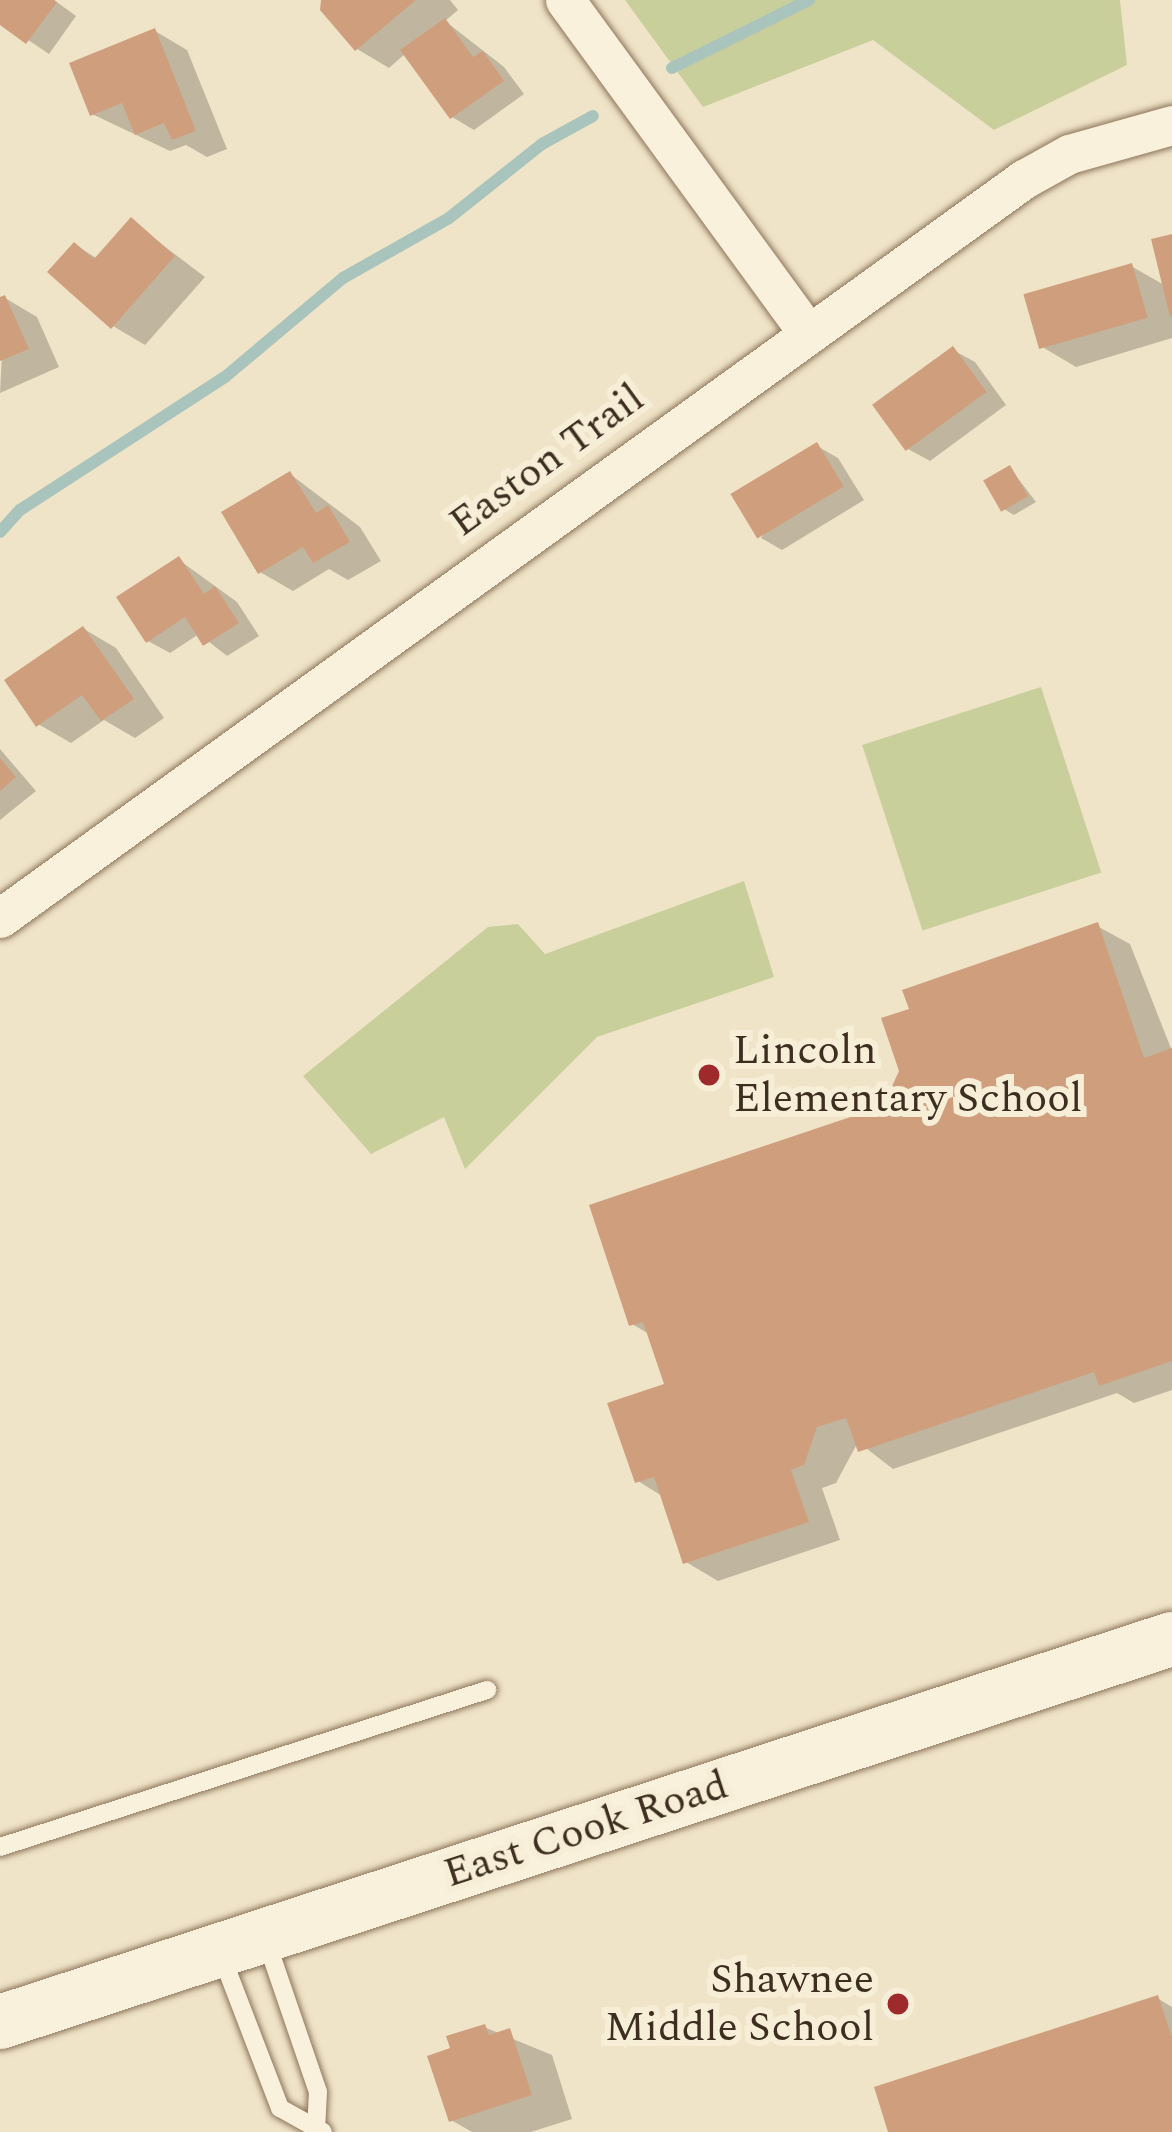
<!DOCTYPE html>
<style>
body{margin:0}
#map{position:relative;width:1172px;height:2132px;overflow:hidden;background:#f0e4c8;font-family:Spectral,serif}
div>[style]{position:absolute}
.green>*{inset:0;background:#c9cf9b;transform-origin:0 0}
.shadow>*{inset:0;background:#0003}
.stream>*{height:12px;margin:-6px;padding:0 6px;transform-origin:6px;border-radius:6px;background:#a9c4bc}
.building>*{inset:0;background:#cf9f7d;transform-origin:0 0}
.roads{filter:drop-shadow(0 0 3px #8d765c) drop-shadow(0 0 3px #8d765c)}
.lane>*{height:18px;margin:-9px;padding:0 9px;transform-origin:9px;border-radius:9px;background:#faf1dc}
.street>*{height:39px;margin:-19.5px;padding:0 19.5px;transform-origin:19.5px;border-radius:19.5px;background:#faf1dc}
.secondary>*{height:54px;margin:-27px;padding:0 27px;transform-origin:27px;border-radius:27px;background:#faf1dc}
.dots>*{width:33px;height:33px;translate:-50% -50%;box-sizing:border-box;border:6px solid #f7eed8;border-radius:50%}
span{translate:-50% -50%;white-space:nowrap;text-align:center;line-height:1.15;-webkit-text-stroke:12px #f7eed8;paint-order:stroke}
.street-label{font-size:42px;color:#3d2e20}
.poi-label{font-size:42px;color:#3d2e20}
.left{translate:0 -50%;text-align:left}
.right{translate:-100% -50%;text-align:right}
</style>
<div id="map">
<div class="green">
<div style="clip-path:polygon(625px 0,1120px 0,1127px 65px,994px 130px,873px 40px,703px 107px)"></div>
<div style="left:1041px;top:687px;width:195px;height:188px;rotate:72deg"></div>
<div style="clip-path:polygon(744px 881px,774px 977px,597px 1037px,465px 1169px,444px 1117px,371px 1154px,303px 1076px,488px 927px,518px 924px,545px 954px)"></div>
</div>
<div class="shadow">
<div style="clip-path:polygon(0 0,54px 0,76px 16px,49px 54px,0 21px)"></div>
<div style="clip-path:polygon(321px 0,450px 0,458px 10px,445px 21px,504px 67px,524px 94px,474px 130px,452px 117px,406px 53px,389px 68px,357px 49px)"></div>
<div style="clip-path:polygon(155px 31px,187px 50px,227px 149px,207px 157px,186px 145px,170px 151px,92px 114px)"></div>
<div style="clip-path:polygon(131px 221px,205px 277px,145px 345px,113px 326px,75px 245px,98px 259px)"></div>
<div style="clip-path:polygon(1172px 237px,1172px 338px,1076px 367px,1044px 348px,1131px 266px,1166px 286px)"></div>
<div style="clip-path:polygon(5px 298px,37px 317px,59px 367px,0 393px)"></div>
<div style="clip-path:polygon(953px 350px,975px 362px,1006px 405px,930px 461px,908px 449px)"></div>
<div style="clip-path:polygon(817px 446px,838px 458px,864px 500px,782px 550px,761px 538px)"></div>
<div style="clip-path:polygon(1010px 468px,1036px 502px,1014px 515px,1004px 509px)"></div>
<div style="clip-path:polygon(290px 474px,360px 527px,381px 561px,348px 580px,329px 569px,293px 591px,260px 572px)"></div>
<div style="clip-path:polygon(179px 560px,237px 602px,259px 636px,227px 656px,199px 634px,170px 653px,148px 641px)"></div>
<div style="clip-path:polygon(84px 629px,116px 648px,164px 718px,135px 738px,104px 720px,71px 743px,38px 724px)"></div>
<div style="clip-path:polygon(0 749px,36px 791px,0 820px)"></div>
<div style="clip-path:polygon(1097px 926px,1130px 944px,1172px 1051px,1172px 1390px,1134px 1403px,1117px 1393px,893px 1469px,858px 1442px,836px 1483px,822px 1488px,840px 1540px,718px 1581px,686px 1562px,662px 1496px,638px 1481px,668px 1386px,651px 1335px,632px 1324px)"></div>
<div style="clip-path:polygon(1157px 1998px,1172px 2007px,1172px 2132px,891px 2132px)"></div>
<div style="clip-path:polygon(484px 2027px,552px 2055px,572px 2119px,531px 2132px,472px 2132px,451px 2120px,454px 2050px)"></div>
</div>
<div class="stream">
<div style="left:672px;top:68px;width:153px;rotate:-26.4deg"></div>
<div style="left:0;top:532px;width:30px;rotate:-48deg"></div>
<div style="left:20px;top:510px;width:244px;rotate:-33deg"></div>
<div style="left:225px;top:377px;width:154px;rotate:-40deg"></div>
<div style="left:343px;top:278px;width:122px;rotate:-29.5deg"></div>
<div style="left:449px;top:218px;width:119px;rotate:-38.5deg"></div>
<div style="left:542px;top:144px;width:58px;rotate:-28.8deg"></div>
</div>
<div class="building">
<div style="clip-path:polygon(0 0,54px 0,57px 2px,26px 44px,0 25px)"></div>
<div style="clip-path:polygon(321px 0,416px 0,355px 51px,320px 10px)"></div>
<div style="clip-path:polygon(445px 18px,473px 57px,483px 51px,504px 81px,450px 119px,400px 50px)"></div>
<div style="clip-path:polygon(155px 28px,196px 131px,172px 140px,164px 123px,135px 135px,122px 103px,90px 116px,69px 63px)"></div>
<div style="clip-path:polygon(131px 217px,175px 256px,111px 329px,47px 272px,74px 242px,94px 259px)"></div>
<div style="clip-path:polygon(1172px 234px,1172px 316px,1170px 317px,1151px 239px)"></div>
<div style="left:1132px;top:263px;width:57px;height:113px;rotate:74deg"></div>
<div style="clip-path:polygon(5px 295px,29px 349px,0 361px,0 297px)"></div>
<div style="left:953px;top:346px;width:57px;height:100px;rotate:54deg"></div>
<div style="left:817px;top:442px;width:52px;height:101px;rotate:59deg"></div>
<div style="left:1010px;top:465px;width:36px;height:31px;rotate:60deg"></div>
<div style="clip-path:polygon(290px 471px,316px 513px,328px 505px,350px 542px,313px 563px,303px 547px,258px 574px,221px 512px)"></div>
<div style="clip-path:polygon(179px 556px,204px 594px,215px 586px,239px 623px,203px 646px,185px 617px,146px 643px,116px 597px)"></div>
<div style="clip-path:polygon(83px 626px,134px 699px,101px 721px,82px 695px,36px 727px,4px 680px)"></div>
<div style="clip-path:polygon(0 758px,16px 777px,0 791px)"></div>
<div style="clip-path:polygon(1098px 922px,1144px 1058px,1172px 1048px,1172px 1361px,1099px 1386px,1094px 1372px,858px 1452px,846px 1418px,817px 1427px,804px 1465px,791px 1470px,809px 1522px,683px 1564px,654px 1477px,635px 1483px,607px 1403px,664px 1384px,643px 1322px,629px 1326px,589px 1205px,883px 1106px,899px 1071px,881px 1018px,909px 1009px,902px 990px)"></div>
<div style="clip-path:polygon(1158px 1995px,1172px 2038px,1172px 2132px,888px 2132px,874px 2087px)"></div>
<div style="clip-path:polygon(485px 2024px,489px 2035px,510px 2028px,532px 2095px,449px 2122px,427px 2056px,450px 2048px,446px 2036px)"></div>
</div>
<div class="roads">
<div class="lane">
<div style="left:0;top:1847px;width:512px;rotate:-17.87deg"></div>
<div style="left:267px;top:1943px;width:157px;rotate:71.1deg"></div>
<div style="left:318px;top:2092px;width:35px;rotate:93deg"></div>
<div style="left:222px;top:1957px;width:162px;rotate:69deg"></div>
<div style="left:280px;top:2108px;width:49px;rotate:29.2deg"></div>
</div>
<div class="street">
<div style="left:565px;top:0;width:411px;rotate:53.9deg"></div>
<div style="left:0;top:918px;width:1263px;rotate:-35.82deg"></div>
<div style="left:1024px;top:179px;width:51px;rotate:-29.1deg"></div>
<div style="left:1069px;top:154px;width:107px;rotate:-15.7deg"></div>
</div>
<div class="secondary">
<div style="left:0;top:2022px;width:1233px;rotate:-18.1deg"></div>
</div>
</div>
<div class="dots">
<div style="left:709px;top:1075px;background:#9e2a2b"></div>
<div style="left:898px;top:2004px;background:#9e2a2b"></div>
</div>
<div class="street-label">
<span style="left:547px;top:461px;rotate:-36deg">Easton Trail</span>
<span style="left:586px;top:1830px;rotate:-18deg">East Cook Road</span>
</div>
<div class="poi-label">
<span class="left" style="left:733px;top:1075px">Lincoln<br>Elementary School</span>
<span class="right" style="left:874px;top:2004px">Shawnee<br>Middle School</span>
</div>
</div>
